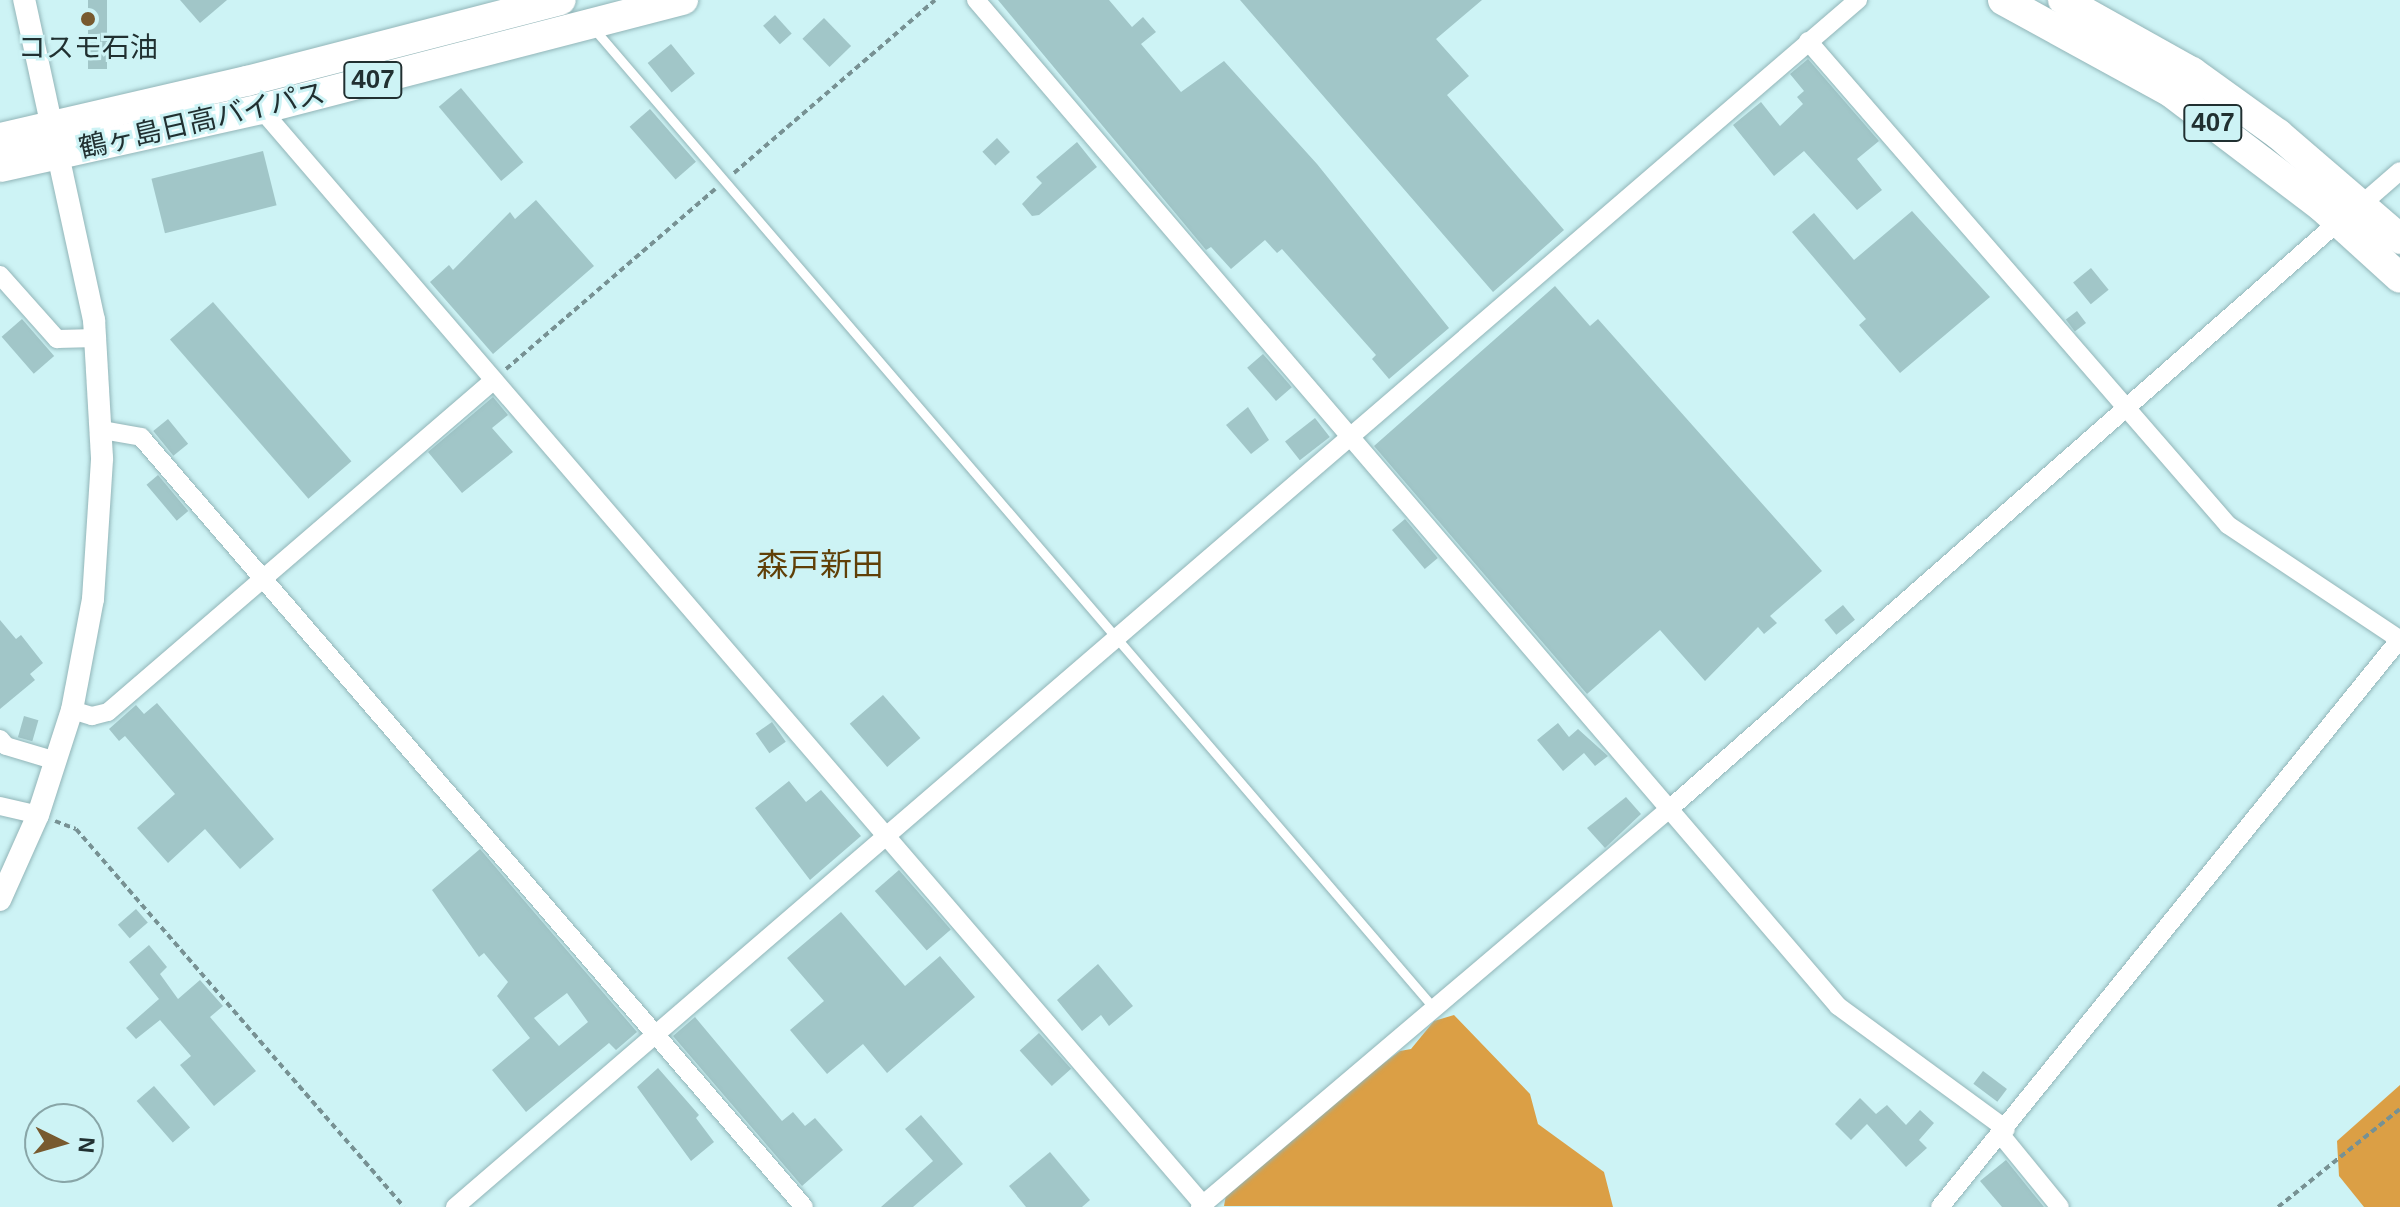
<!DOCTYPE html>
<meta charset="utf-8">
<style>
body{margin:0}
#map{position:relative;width:2400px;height:1207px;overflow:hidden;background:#cdf3f5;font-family:Helvetica,"Noto Sans JP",sans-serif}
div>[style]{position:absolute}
.forest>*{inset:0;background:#db9f45}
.building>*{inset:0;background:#a1c6c8;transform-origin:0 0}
.path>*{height:4px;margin-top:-2px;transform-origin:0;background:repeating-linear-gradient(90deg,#779193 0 6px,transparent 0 10px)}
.roads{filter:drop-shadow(0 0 2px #92b5b8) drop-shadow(0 0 2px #92b5b8)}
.service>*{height:9px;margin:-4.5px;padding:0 4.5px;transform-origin:4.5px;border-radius:4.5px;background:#fff}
.minor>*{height:18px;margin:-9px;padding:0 9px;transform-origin:9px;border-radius:9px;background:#fff}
.tertiary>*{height:22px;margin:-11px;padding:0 11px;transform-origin:11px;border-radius:11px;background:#fff}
.trunk>*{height:30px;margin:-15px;padding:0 15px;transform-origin:15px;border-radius:15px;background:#fff}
.dots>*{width:22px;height:22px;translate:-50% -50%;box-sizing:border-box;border:4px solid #cdf3f5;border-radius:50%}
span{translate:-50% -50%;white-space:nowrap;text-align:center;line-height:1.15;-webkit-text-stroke:6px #cdf3f5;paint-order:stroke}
.shield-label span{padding:2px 6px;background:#cdf3f5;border:2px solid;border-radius:6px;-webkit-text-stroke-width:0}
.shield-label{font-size:26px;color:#213031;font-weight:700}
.poi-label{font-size:28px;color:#213031}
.street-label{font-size:28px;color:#213031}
.quarter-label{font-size:32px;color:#603f07}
.north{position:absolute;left:24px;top:1103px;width:80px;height:80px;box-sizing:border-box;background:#cdf3f5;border:2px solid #88a5a7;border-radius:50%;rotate:95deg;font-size:22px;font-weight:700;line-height:32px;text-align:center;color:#213031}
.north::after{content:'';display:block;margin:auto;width:28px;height:36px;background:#785a2f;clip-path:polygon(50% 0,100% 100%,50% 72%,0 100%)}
</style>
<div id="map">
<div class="forest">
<div style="clip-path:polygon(1454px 1015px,1530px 1094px,1538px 1124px,1604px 1172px,1613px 1207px,1224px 1206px,1226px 1195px,1352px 1087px,1400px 1051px,1411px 1049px,1434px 1021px)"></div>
<div style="clip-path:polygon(2400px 1085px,2400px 1207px,2364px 1207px,2339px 1176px,2337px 1141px)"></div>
</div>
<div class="building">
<div style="left:88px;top:0;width:19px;height:69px"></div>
<div style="clip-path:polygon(180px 0,227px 0,200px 23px)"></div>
<div style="clip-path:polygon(998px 0,1109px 0,1132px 27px,1143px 17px,1156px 32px,1141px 44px,1181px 92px,1224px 61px,1317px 164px,1449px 328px,1389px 379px,1372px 359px,1376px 355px,1282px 249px,1277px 253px,1265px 240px,1231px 269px,1211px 247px,1206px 250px)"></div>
<div style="clip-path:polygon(1240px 0,1482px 0,1436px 39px,1469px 76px,1447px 95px,1564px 230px,1493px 292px)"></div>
<div style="left:775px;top:15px;width:25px;height:16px;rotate:48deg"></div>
<div style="left:824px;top:18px;width:39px;height:30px;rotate:46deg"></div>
<div style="left:671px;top:44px;width:38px;height:30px;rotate:51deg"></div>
<div style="clip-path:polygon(1808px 59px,1879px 141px,1857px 159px,1882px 190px,1857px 210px,1804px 151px,1774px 176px,1733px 125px,1761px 102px,1780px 126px,1803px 104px,1797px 97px,1804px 91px,1790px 74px)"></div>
<div style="left:461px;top:88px;width:97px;height:29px;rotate:50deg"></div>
<div style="left:650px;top:109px;width:70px;height:27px;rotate:49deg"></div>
<div style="left:997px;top:138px;width:19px;height:20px;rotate:47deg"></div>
<div style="clip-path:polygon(1077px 142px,1097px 167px,1039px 215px,1032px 216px,1022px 204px,1042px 183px,1036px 177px)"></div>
<div style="left:263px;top:151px;width:56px;height:115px;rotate:76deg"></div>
<div style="clip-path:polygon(536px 200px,594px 266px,493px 354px,430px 282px,449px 265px,453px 270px,510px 212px,515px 219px)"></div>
<div style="clip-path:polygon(1912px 211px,1990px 297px,1900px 373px,1859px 325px,1866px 319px,1792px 232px,1814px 213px,1854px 260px)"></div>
<div style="left:2091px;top:268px;width:28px;height:23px;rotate:51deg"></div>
<div style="clip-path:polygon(1555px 286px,1590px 326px,1598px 319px,1822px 571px,1770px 616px,1777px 623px,1764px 634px,1758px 627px,1705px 681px,1660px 630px,1587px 694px,1374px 446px)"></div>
<div style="left:213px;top:302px;width:211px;height:57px;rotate:49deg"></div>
<div style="left:2077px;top:311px;width:15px;height:14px;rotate:53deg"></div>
<div style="left:22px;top:319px;width:49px;height:27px;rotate:49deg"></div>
<div style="left:1263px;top:354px;width:44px;height:21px;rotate:49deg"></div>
<div style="clip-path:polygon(493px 397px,508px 415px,492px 428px,513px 452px,462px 493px,428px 452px)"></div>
<div style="clip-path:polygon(1248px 407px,1269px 440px,1251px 454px,1226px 425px)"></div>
<div style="left:1315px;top:418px;width:24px;height:38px;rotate:52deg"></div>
<div style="left:168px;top:419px;width:32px;height:19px;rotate:51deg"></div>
<div style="left:158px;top:475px;width:47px;height:15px;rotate:50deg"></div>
<div style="left:1405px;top:519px;width:51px;height:17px;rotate:50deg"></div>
<div style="left:1843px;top:605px;width:19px;height:24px;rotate:51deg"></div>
<div style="clip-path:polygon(0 620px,16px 639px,21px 635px,43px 663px,30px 674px,35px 680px,0 709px)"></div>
<div style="left:883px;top:695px;width:57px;height:44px;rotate:49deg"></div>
<div style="clip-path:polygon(157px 703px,274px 839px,240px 869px,205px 829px,168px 863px,137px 828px,175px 794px,125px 736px,119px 741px,109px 729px,136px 705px,144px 714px)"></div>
<div style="left:24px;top:716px;width:15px;height:22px;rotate:16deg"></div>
<div style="left:772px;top:722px;width:24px;height:20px;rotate:55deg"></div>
<div style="clip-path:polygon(1558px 723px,1569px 737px,1578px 729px,1608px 756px,1595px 766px,1584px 753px,1563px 771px,1537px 740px)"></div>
<div style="clip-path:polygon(789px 781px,806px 802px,821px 790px,861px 836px,810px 880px,755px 808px)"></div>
<div style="clip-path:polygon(1626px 797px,1641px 814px,1605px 848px,1587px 828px)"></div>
<div style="clip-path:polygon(evenodd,480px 849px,637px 1032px,616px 1050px,609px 1043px,526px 1112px,492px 1070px,530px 1038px,497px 996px,508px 982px,484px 953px,479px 957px,432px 890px,480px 849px,567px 993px,588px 1022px,559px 1046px,534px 1018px,567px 993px)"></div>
<div style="left:899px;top:870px;width:79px;height:32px;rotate:49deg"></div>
<div style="left:136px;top:909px;width:18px;height:24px;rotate:49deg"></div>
<div style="clip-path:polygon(841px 912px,905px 986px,940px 956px,975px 997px,887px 1073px,863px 1044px,827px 1074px,790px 1030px,824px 1001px,787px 958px)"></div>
<div style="clip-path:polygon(149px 945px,167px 967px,160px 974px,178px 999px,200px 980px,223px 1006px,210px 1017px,256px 1071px,214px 1106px,180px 1065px,191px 1056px,160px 1020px,136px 1039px,126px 1028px,159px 999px,129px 962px)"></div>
<div style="clip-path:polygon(1098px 964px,1133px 1006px,1109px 1026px,1101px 1015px,1082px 1031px,1057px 1000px)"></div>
<div style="clip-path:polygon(695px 1017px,782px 1121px,793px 1112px,805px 1126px,815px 1118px,843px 1150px,802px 1186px,673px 1036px)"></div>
<div style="left:1039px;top:1033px;width:48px;height:26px;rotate:48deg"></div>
<div style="clip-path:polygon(658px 1068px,699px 1115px,696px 1118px,714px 1142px,691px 1161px,637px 1087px)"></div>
<div style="left:1983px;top:1071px;width:30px;height:16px;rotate:37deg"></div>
<div style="left:154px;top:1086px;width:55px;height:23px;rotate:49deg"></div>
<div style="clip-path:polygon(1860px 1098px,1876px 1114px,1887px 1105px,1906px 1125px,1920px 1110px,1934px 1123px,1919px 1140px,1927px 1148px,1906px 1167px,1867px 1124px,1851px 1140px,1835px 1124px)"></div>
<div style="clip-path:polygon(921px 1115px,963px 1164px,913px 1207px,881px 1207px,933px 1161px,905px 1129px)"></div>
<div style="clip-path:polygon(1050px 1152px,1090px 1200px,1082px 1207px,1026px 1207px,1009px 1186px)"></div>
<div style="clip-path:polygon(2006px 1160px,2044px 1207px,2002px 1207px,1980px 1181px)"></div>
</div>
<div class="path">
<div style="left:734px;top:173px;width:265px;rotate:-40.7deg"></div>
<div style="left:506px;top:369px;width:276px;rotate:-40.7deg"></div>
<div style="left:55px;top:821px;width:22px;rotate:21deg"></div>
<div style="left:76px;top:829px;width:500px;rotate:49.05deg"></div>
<div style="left:2278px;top:1207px;width:156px;rotate:-38.8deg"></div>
</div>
<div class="roads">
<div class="service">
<div style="left:595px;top:30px;width:1286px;rotate:49.38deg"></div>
</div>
<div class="minor">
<div style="left:976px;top:0;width:1325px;rotate:49.41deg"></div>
<div style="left:1838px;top:1006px;width:208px;rotate:36.2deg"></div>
<div style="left:1808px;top:41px;width:641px;rotate:49.05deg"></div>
<div style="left:2228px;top:525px;width:206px;rotate:33.7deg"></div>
<div style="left:261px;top:109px;width:1448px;rotate:49.31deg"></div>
<div style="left:2362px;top:204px;width:50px;rotate:-41deg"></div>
<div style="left:0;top:275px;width:86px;rotate:48.3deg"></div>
<div style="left:57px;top:339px;width:40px;rotate:-1.4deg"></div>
<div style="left:102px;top:430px;width:40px;rotate:10deg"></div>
<div style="left:141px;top:437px;width:1016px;rotate:49.27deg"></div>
<div style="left:72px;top:710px;width:21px;rotate:17deg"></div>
<div style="left:92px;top:716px;width:16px;rotate:-14deg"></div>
<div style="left:108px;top:712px;width:509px;rotate:-40.7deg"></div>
<div style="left:0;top:739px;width:9px;rotate:49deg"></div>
<div style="left:6px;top:746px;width:52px;rotate:16.7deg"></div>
<div style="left:0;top:806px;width:39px;rotate:13deg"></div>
<div style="left:2001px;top:1135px;width:93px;rotate:50.7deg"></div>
<div style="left:455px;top:1207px;width:1851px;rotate:-40.71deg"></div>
<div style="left:1200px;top:1207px;width:612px;rotate:-40.3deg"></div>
<div style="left:1667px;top:811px;width:893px;rotate:-41.28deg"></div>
<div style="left:1940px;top:1207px;width:731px;rotate:-51deg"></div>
</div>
<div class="tertiary">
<div style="left:0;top:900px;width:93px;rotate:-65.9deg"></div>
<div style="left:38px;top:815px;width:110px;rotate:-72.1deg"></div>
<div style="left:72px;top:710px;width:113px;rotate:-79.3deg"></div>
<div style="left:93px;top:599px;width:141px;rotate:-86.3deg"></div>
<div style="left:102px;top:458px;width:138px;rotate:-93.3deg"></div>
<div style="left:94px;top:320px;width:328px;rotate:-102.3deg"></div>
</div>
<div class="trunk">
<div style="left:2003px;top:0;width:193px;rotate:28.8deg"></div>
<div style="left:2172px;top:93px;width:188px;rotate:37.2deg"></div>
<div style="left:2322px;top:207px;width:105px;rotate:42.3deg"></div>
<div style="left:2063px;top:0;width:148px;rotate:29.2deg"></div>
<div style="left:2192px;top:72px;width:106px;rotate:35.8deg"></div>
<div style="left:2278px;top:134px;width:161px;rotate:40.7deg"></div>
<div style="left:0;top:138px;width:253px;rotate:-13deg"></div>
<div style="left:247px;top:81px;width:324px;rotate:-14.5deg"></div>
<div style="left:0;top:167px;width:267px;rotate:-12.5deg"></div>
<div style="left:261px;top:109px;width:436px;rotate:-14.5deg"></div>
</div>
</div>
<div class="dots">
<div style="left:88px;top:19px;background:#785a2f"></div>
</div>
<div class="shield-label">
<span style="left:373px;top:80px">407</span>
<span style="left:2213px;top:123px">407</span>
</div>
<div class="poi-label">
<span style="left:88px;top:48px">コスモ石油</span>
</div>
<div class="street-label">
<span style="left:202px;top:121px;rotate:-13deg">鶴ヶ島日高バイパス</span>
</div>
<div class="quarter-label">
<span style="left:820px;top:565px">森戸新田</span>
</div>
<div class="north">N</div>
</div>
